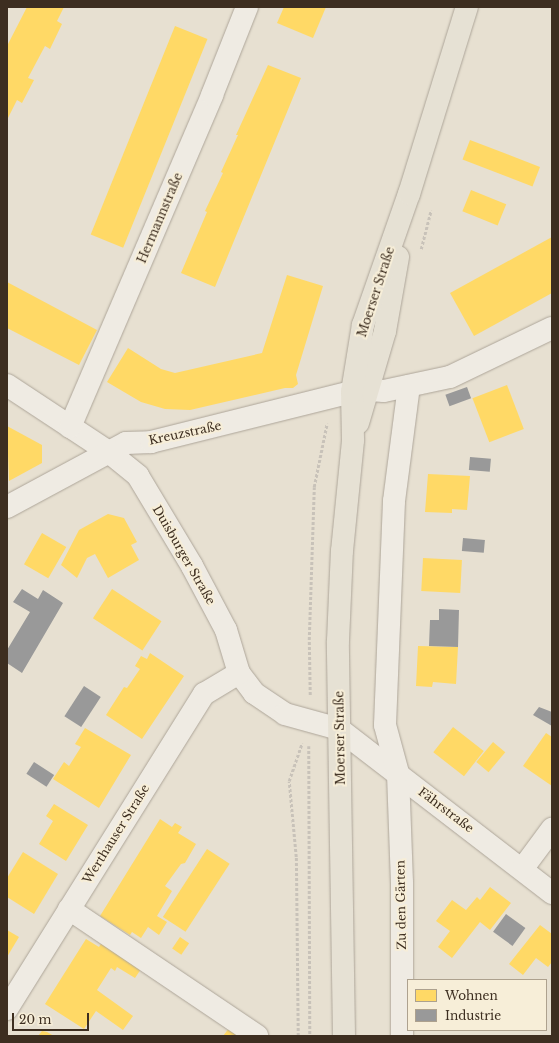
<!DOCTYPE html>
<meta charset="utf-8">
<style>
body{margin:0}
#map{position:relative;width:559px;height:1043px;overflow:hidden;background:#e7e0d1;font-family:"Libre Baskerville",serif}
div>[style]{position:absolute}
.homes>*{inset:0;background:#ffd966;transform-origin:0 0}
.industry>*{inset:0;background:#999;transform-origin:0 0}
.path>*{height:2.5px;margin-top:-1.25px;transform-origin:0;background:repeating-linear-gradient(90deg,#c8c2b9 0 3px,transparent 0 5px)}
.roads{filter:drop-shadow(0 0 1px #ada599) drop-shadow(0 0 1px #ada599)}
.minor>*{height:22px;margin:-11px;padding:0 11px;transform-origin:11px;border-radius:11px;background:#efebe3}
.major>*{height:22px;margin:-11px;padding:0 11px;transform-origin:11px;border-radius:11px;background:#e6e1d4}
span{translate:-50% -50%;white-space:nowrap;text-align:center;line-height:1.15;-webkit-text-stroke:4px #f7eed8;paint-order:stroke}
.street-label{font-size:12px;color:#3d2e20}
.frame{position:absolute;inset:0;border:8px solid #3d2e20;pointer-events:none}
.legend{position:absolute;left:407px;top:979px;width:140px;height:52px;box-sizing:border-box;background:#f7eed8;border:1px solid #ada18e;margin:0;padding:5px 7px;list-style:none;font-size:12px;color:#3d2e20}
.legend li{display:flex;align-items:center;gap:8px;height:20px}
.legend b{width:20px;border:1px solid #ada18e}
.scale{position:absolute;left:12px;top:1013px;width:77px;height:18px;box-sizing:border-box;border:2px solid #3d2e20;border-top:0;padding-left:5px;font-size:12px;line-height:14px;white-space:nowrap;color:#3d2e20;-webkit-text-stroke:3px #f7eed8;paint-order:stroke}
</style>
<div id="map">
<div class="homes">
<div style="clip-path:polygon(27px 7px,64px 7px,57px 21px,62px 24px,50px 49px,45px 46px,28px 78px,34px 80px,22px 103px,17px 100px,7px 120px,7px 46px)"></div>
<div style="clip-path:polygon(284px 7px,326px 7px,313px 38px,277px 23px)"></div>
<div style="left:175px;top:26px;width:35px;height:225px;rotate:22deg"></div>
<div style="clip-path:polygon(268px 65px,301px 78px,215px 287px,181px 273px,207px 212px,205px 211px,223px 173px,221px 172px,238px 135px,236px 135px)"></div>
<div style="left:470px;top:140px;width:75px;height:21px;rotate:21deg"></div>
<div style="left:471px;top:190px;width:38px;height:23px;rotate:22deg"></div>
<div style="clip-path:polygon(552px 237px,552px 293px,474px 336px,450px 293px)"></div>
<div style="clip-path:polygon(287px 275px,323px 286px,296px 375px,298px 384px,293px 388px,285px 388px,190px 410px,165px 409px,141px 402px,107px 382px,128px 348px,161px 369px,175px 373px,262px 353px)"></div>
<div style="clip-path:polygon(7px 282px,97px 330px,79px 365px,7px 328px)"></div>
<div style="left:507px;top:385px;width:47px;height:37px;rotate:69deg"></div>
<div style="clip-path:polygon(7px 426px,42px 445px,42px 463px,9px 481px)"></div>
<div style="clip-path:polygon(428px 474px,470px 476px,467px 510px,452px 509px,452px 513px,425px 512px)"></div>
<div style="clip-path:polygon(108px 514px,124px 518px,137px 542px,131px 545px,139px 560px,108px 578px,95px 554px,87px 558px,77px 578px,61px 565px,79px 530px)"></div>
<div style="left:42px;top:533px;width:28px;height:36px;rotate:30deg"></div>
<div style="left:423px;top:558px;width:39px;height:33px;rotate:3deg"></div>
<div style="left:112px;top:589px;width:59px;height:35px;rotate:33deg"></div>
<div style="clip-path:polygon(418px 646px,458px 647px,456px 684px,433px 682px,432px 687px,416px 686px)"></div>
<div style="clip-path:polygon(150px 653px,184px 676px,142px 739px,106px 715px,124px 687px,127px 688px,140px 669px,135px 666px,141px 656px,147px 659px)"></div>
<div style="left:453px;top:727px;width:39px;height:32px;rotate:38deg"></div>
<div style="clip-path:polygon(85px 728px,131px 755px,99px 808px,53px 779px,64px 762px,69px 766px,81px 747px,75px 744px)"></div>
<div style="clip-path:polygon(546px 733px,552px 737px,552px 786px,523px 766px)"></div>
<div style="left:493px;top:742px;width:16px;height:26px;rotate:40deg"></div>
<div style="clip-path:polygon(54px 804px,88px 825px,66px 861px,39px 844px,53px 821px,46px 816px)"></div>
<div style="clip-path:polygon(160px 819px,172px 827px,175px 823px,182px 827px,178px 833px,196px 844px,185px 863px,181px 864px,165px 886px,172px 891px,157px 916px,167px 922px,159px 935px,148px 927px,141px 938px,132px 932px,130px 935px,100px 916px)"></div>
<div style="left:207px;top:849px;width:27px;height:81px;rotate:33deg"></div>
<div style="clip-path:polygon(23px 852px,58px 874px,34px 914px,7px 897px,7px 878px)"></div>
<div style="clip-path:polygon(490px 887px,511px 903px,490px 930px,480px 922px,452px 958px,438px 947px,450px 931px,436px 921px,452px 900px,466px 910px,477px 897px,480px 900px)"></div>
<div style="clip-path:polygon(540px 925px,552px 934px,552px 962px,548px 967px,536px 958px,523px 975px,509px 964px)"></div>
<div style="clip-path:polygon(7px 930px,19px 937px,7px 957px)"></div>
<div style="left:180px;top:937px;width:11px;height:14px;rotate:34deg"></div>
<div style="clip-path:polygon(86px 939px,99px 947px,102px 942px,143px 966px,135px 978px,117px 967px,115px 971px,111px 968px,97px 990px,133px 1016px,123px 1030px,96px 1011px,84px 1029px,45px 1004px)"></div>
<div style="clip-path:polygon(230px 1027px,242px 1036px,223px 1036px)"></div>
<div style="clip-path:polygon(42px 1031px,47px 1032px,54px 1036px,38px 1036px)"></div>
</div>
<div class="industry">
<div style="left:467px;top:387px;width:12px;height:23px;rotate:70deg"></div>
<div style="left:470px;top:457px;width:21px;height:13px;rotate:5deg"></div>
<div style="left:463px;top:538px;width:22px;height:13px;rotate:5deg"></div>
<div style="clip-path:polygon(22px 589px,38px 599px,43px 590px,63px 603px,22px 673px,7px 663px,7px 650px,30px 612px,13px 602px)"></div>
<div style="clip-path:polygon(439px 609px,459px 610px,458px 647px,429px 646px,430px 620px,439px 620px)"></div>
<div style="left:84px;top:686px;width:20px;height:36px;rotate:33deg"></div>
<div style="clip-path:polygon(539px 707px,552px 712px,552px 726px,533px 715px)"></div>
<div style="left:34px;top:762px;width:24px;height:14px;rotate:33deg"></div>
<div style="left:506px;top:914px;width:24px;height:22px;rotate:36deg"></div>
</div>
<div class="path">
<div style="left:421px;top:249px;width:40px;rotate:-75.6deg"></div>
<div style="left:310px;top:695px;width:55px;rotate:-91deg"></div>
<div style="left:309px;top:640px;width:153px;rotate:-88.1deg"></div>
<div style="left:314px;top:487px;width:65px;rotate:-78.5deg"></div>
<div style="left:309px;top:746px;width:290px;rotate:89.8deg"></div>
<div style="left:298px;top:1036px;width:179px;rotate:-90.6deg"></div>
<div style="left:296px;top:857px;width:76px;rotate:-95.3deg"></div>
<div style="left:289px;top:781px;width:40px;rotate:-71.1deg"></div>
</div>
<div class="roads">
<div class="minor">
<div style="left:7px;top:385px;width:123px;rotate:33.4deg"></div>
<div style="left:110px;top:453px;width:36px;rotate:39deg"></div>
<div style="left:138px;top:476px;width:105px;rotate:59deg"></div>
<div style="left:192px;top:566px;width:72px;rotate:62deg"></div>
<div style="left:226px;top:630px;width:45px;rotate:73.2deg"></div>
<div style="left:239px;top:673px;width:25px;rotate:53deg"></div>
<div style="left:254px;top:693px;width:37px;rotate:34deg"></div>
<div style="left:285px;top:714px;width:56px;rotate:15.5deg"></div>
<div style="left:339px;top:729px;width:269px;rotate:37.6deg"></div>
<div style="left:369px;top:390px;width:15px;rotate:4deg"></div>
<div style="left:384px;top:391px;width:67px;rotate:-12deg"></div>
<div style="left:450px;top:377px;width:113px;rotate:-25.7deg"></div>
<div style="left:70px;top:427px;width:361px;rotate:-66.8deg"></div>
<div style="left:212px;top:95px;width:95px;rotate:-68.3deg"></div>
<div style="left:7px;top:507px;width:135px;rotate:-28.3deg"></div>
<div style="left:126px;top:443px;width:25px;rotate:-2deg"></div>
<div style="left:151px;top:442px;width:207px;rotate:-14deg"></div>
<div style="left:523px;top:868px;width:49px;rotate:-53.4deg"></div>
<div style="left:69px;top:909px;width:227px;rotate:34deg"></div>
<div style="left:7px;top:1009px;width:372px;rotate:-58deg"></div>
<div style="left:204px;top:694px;width:41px;rotate:-31deg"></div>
<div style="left:402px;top:1036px;width:153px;rotate:-90deg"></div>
<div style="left:402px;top:883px;width:110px;rotate:-92.1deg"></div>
<div style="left:398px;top:773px;width:50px;rotate:-105.2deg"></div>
<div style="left:385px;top:725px;width:224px;rotate:-87.7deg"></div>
<div style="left:394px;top:501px;width:116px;rotate:-82.6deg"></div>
</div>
<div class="major">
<div style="left:358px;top:423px;width:96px;rotate:-73.6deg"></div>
<div style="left:385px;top:331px;width:75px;rotate:-80deg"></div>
<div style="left:344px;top:1036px;width:395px;rotate:-90.9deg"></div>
<div style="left:338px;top:641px;width:90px;rotate:-87.5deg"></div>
<div style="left:342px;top:551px;width:112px;rotate:-84.3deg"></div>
<div style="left:353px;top:440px;width:48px;rotate:-91.2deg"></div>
<div style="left:352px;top:392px;width:68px;rotate:-80.7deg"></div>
<div style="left:363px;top:325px;width:139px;rotate:-70.7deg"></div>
<div style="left:409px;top:194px;width:196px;rotate:-72.8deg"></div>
</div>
</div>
<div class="street-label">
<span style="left:160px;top:218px;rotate:-67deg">Hermannstraße</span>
<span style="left:376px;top:292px;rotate:-72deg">Moerser Straße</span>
<span style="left:185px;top:433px;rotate:-12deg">Kreuzstraße</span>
<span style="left:184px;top:555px;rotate:60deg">Duisburger Straße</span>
<span style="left:340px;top:738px;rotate:-91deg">Moerser Straße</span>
<span style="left:446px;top:810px;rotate:37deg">Fährstraße</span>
<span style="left:116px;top:834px;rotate:-58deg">Werthauser Straße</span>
<span style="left:401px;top:905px;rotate:-91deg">Zu den Gärten</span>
</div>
<div class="frame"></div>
<ul class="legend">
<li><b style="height:11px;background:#ffd966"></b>Wohnen</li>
<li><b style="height:11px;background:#999"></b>Industrie</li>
</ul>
<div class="scale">20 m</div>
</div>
